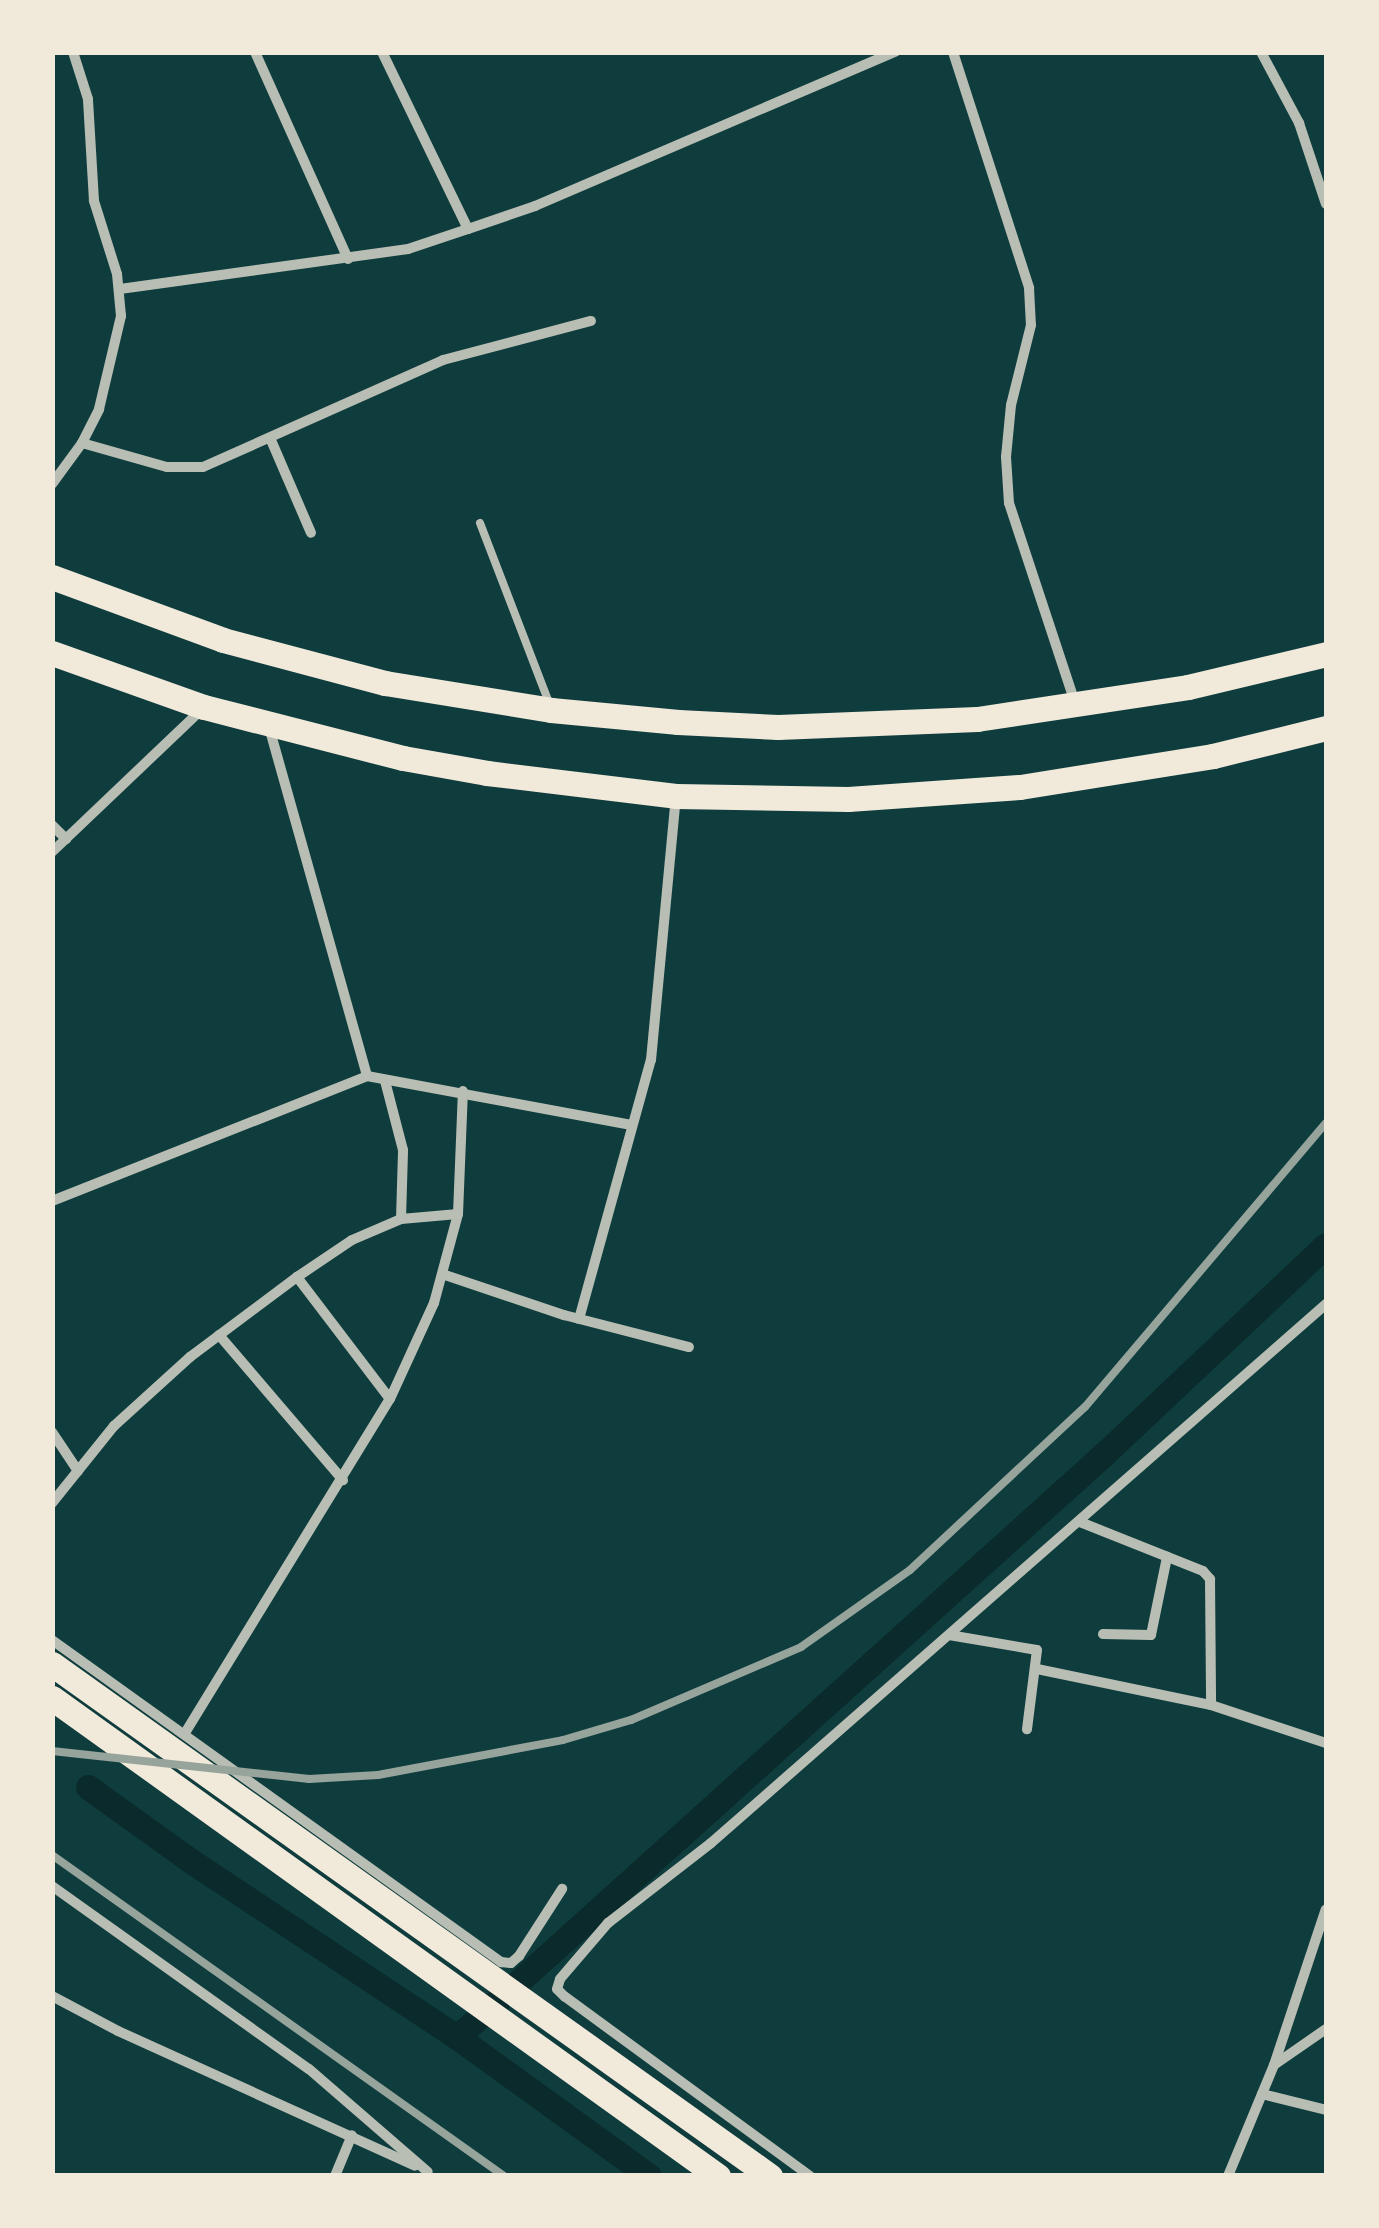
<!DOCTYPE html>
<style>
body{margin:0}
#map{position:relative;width:1379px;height:2228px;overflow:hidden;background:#0f3d3e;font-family:"Fira Sans Condensed",sans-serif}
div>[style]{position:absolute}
.canal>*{height:25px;margin:-12.5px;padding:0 12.5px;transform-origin:12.5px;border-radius:12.5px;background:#0a2a2b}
.service>*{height:8px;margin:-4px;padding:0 4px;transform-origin:4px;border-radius:4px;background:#b8beb3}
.minor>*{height:10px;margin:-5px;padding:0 5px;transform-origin:5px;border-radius:5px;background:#b8beb3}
.trunk>*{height:25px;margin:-12.5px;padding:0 12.5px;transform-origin:12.5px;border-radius:12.5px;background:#f1e9da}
.rail>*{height:8px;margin:-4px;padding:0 4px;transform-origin:4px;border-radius:4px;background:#97a49c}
span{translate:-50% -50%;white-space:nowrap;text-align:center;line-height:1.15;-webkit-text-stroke:8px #f1e9da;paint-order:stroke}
.frame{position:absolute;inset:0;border:55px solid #f1e9da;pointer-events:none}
</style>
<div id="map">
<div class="canal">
<div style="left:88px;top:1787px;width:127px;rotate:35.7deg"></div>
<div style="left:191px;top:1861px;width:319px;rotate:33.5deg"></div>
<div style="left:457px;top:2037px;width:237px;rotate:35.9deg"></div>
<div style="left:457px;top:2037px;width:870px;rotate:-42.02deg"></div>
<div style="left:1103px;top:1455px;width:306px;rotate:-43.3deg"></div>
</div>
<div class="service">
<div style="left:480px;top:523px;width:195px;rotate:69deg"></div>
</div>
<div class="minor">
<div style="left:255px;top:52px;width:227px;rotate:65.8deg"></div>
<div style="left:953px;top:52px;width:248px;rotate:72.1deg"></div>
<div style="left:1029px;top:288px;width:37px;rotate:87deg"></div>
<div style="left:1031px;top:325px;width:82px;rotate:104deg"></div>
<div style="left:1011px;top:405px;width:52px;rotate:95.5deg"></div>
<div style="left:1006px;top:457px;width:46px;rotate:86.3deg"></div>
<div style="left:1009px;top:503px;width:210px;rotate:71.7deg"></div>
<div style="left:1261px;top:52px;width:81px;rotate:61.8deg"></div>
<div style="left:1299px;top:123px;width:85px;rotate:71.6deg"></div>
<div style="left:468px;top:229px;width:71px;rotate:-18.9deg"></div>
<div style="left:535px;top:206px;width:392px;rotate:-23.2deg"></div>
<div style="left:120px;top:289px;width:291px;rotate:-7.9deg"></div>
<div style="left:408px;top:249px;width:63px;rotate:-18.4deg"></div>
<div style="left:468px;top:229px;width:197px;rotate:-115.9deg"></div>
<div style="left:271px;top:440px;width:101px;rotate:66.7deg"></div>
<div style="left:82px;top:443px;width:88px;rotate:15.8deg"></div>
<div style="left:167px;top:467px;width:36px"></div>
<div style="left:203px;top:467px;width:263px;rotate:-24deg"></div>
<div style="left:443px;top:360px;width:153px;rotate:-14.8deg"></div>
<div style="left:52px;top:484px;width:51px;rotate:-53.8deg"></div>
<div style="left:82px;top:443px;width:38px;rotate:-63deg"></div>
<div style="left:99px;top:409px;width:96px;rotate:-76.7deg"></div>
<div style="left:121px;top:316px;width:42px;rotate:-95.4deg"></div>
<div style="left:117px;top:274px;width:77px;rotate:-107.5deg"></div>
<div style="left:94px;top:201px;width:102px;rotate:-93.4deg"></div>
<div style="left:88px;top:99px;width:49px;rotate:-107.7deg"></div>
<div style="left:269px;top:727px;width:362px;rotate:74.3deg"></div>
<div style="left:52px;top:825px;width:20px;rotate:45deg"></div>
<div style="left:52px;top:852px;width:209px;rotate:-43.6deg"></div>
<div style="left:52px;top:1201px;width:339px;rotate:-21.6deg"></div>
<div style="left:367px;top:1076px;width:269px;rotate:10.5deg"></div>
<div style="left:401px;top:1219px;width:57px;rotate:-5deg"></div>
<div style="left:445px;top:1275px;width:126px;rotate:18.6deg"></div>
<div style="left:564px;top:1315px;width:129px;rotate:14.4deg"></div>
<div style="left:297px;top:1277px;width:153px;rotate:52.7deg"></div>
<div style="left:579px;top:1319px;width:269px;rotate:-74.5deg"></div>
<div style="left:651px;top:1060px;width:264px;rotate:-84.6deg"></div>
<div style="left:219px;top:1335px;width:191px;rotate:49.5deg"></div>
<div style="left:52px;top:1432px;width:47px;rotate:56.3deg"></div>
<div style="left:52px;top:1503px;width:99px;rotate:-51.2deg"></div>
<div style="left:114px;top:1426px;width:103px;rotate:-42.2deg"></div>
<div style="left:190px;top:1357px;width:134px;rotate:-36.8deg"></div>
<div style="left:297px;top:1277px;width:66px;rotate:-33.9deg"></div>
<div style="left:352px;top:1240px;width:53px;rotate:-23.2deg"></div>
<div style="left:401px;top:1219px;width:69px;rotate:-88.3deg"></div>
<div style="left:403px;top:1150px;width:71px;rotate:-104.6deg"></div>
<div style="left:1080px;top:1522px;width:132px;rotate:21.7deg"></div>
<div style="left:1203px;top:1571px;width:11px;rotate:49deg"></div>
<div style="left:1210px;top:1579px;width:126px;rotate:89.5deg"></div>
<div style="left:1103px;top:1634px;width:48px;rotate:1.2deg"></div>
<div style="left:1151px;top:1635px;width:80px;rotate:-78.4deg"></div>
<div style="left:949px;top:1635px;width:89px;rotate:9.7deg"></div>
<div style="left:1037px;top:1650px;width:80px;rotate:97.2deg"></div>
<div style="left:52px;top:1640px;width:553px;rotate:35.65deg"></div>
<div style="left:501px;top:1962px;width:10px;rotate:6deg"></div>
<div style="left:511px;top:1963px;width:11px;rotate:-41deg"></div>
<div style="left:519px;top:1956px;width:80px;rotate:-57.3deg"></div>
<div style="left:1037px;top:1669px;width:178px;rotate:11.7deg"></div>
<div style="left:1211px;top:1705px;width:121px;rotate:18.3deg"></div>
<div style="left:185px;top:1733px;width:392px;rotate:-58.5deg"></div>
<div style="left:390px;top:1399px;width:106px;rotate:-65.4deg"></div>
<div style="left:434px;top:1303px;width:92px;rotate:-74.9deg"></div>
<div style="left:458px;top:1214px;width:123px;rotate:-87.7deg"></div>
<div style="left:52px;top:1886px;width:315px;rotate:35.5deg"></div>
<div style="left:309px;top:2069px;width:157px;rotate:40.9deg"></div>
<div style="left:52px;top:1996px;width:75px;rotate:27.9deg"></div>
<div style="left:118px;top:2031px;width:326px;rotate:24.4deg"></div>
<div style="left:1274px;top:2065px;width:63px;rotate:-34.7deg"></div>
<div style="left:1262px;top:2094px;width:66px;rotate:14deg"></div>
<div style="left:335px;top:2176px;width:44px;rotate:-67.5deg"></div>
<div style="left:810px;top:2176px;width:303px;rotate:-143.8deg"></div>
<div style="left:565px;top:1997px;width:11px;rotate:-135deg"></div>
<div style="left:557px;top:1989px;width:10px;rotate:-73deg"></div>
<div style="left:560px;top:1979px;width:74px;rotate:-49.4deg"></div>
<div style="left:608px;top:1923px;width:130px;rotate:-37.8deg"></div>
<div style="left:711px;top:1843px;width:818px;rotate:-41.23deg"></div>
<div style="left:1228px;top:2176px;width:120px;rotate:-67.5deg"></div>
<div style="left:1274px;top:2065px;width:164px;rotate:-71.6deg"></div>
</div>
<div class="trunk">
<div style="left:52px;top:577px;width:182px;rotate:20.2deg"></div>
<div style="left:223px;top:640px;width:168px;rotate:14.9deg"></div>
<div style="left:385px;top:683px;width:168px;rotate:9.2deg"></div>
<div style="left:551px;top:710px;width:128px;rotate:5.4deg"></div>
<div style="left:678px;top:722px;width:100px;rotate:2.9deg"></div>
<div style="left:778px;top:727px;width:199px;rotate:-2.3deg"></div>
<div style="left:977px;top:719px;width:213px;rotate:-8.6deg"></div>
<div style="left:1188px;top:687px;width:142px;rotate:-13.4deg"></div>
<div style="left:52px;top:653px;width:161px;rotate:19.6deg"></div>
<div style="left:204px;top:707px;width:205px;rotate:14.4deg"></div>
<div style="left:403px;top:758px;width:85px;rotate:10.1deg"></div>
<div style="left:487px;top:773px;width:190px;rotate:6.9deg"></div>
<div style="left:676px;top:796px;width:172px;rotate:1deg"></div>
<div style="left:848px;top:799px;width:172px;rotate:-4deg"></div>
<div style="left:1020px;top:787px;width:195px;rotate:-9.1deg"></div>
<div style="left:1213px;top:756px;width:116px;rotate:-13.9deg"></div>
<div style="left:52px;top:1664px;width:882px;rotate:35.49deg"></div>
<div style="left:52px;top:1698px;width:820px;rotate:35.67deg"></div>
</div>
<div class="rail">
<div style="left:52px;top:1751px;width:259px;rotate:6.2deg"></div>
<div style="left:309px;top:1779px;width:69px;rotate:-3.3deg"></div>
<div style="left:378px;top:1775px;width:188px;rotate:-10.7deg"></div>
<div style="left:563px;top:1740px;width:71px;rotate:-16.4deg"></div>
<div style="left:631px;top:1720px;width:185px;rotate:-23.2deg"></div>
<div style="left:801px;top:1647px;width:133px;rotate:-35.2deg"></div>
<div style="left:910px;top:1570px;width:239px;rotate:-43deg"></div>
<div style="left:1085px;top:1407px;width:372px;rotate:-49.7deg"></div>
<div style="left:52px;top:1855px;width:554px;rotate:35.38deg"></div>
</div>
<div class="frame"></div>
</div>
